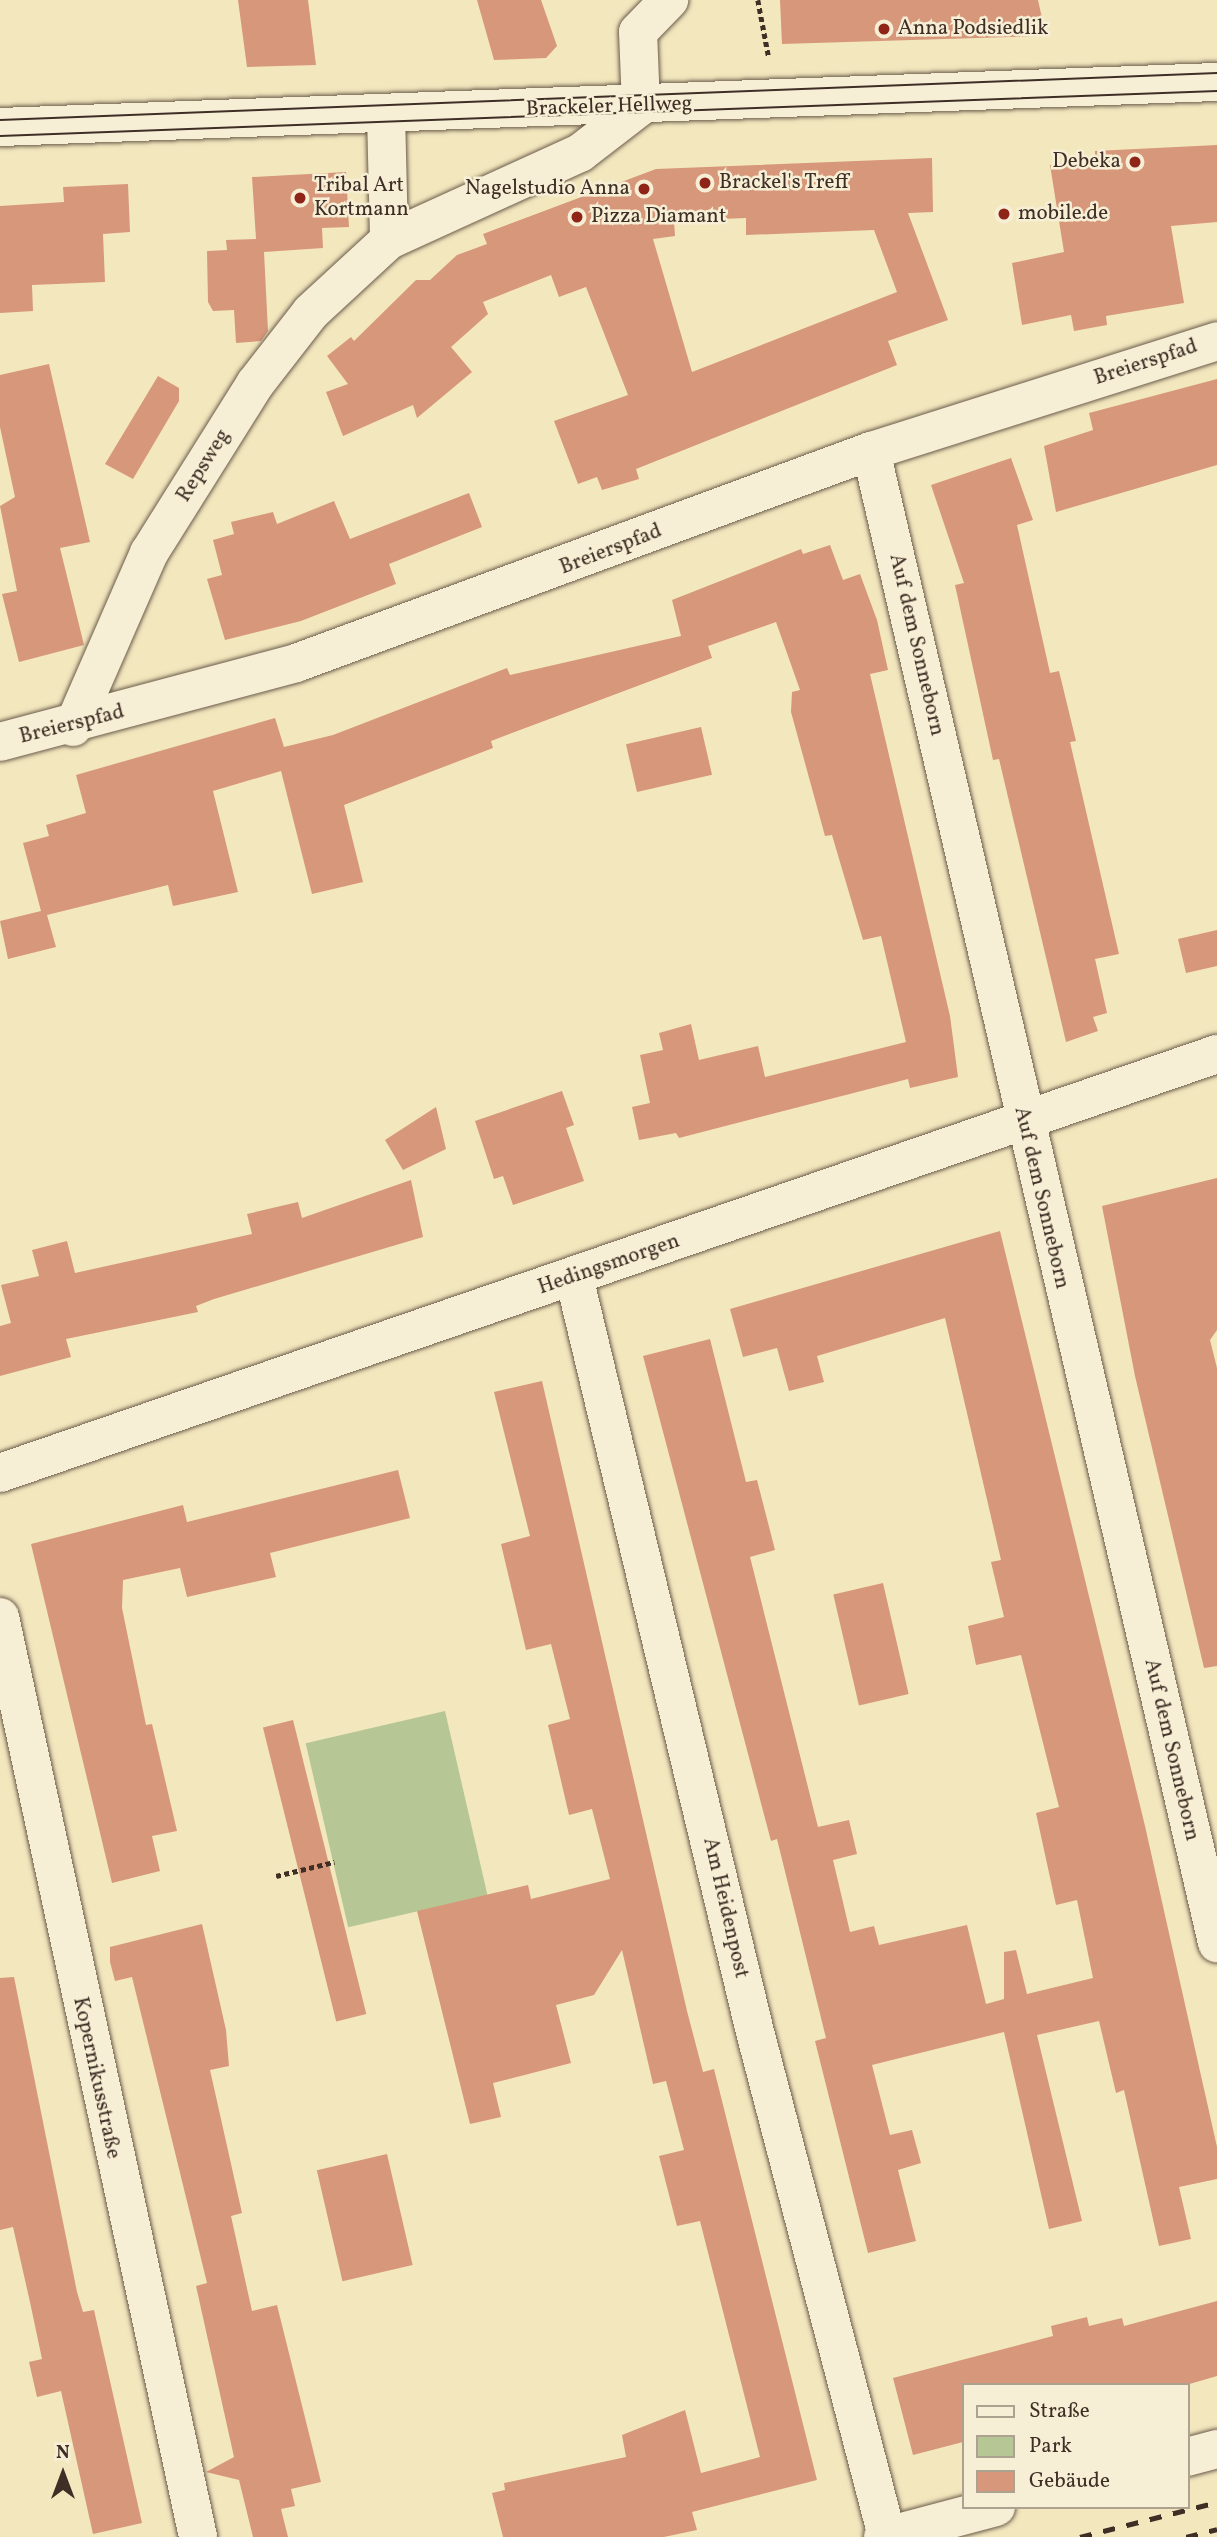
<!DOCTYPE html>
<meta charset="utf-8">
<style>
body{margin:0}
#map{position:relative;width:1217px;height:2537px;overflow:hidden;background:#f3e7be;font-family:Vollkorn,serif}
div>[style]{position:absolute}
.green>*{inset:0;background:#b6c795;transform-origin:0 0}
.building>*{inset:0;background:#d7977a;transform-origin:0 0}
.path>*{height:4.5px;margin-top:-2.25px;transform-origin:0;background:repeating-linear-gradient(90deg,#3e2e25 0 5px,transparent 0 8.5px)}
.roads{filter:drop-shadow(0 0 2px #6b5c4b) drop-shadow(0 0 2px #6b5c4b)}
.minor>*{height:38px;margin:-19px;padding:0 19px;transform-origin:19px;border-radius:19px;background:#f7efd5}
.secondary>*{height:38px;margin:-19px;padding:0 19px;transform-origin:19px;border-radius:19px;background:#f7efd5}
.tram>*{height:2px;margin:-1px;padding:0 1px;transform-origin:1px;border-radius:1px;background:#3e2e25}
.rail>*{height:5px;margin-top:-2.5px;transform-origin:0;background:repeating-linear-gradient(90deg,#3e2e25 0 12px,transparent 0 24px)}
.dots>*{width:19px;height:19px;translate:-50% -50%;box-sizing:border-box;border:4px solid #f7efd5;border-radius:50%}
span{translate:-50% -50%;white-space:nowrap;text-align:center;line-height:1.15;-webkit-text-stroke:5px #f7efd5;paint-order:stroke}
.poi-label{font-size:21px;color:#3e2e25}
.left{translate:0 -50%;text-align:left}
.right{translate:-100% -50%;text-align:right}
.street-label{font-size:21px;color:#3e2e25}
.legend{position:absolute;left:962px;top:2383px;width:228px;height:126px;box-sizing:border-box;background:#f7efd5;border:2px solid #ada28f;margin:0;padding:9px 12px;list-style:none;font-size:21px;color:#3e2e25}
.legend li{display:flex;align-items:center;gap:14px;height:35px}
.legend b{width:35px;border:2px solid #ada28f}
.north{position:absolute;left:28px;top:2439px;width:70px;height:70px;-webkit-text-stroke:5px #f7efd5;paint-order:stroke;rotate:0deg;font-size:19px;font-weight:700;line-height:28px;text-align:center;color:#3e2e25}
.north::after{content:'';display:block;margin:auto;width:24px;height:32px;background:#3e2e25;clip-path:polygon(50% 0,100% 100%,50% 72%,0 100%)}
</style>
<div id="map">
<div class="green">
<div style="left:445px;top:1711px;width:189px;height:143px;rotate:77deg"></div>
</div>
<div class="building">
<div style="clip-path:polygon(238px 0,308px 0,316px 65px,247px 67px)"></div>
<div style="clip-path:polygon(477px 0,541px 0,557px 46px,546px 58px,494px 60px)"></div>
<div style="clip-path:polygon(780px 0,1038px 0,1046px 36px,782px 44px)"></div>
<div style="clip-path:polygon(1217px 145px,1217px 222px,1171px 226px,1184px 303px,1106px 316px,1107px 325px,1074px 331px,1071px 315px,1022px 325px,1012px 263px,1064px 252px,1050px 165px,1095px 157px,1095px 151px)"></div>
<div style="clip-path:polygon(evenodd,932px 158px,933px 212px,908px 213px,948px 320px,888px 341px,897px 365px,636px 469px,639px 479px,602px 490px,597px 477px,578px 484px,554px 421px,628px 395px,586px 287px,559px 297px,551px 275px,483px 302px,488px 314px,451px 347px,472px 372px,417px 418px,413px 405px,343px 436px,326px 392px,348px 384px,327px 356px,351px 337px,354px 341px,416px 280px,430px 280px,457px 255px,487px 244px,483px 234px,656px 169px,932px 158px,746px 218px,746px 235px,874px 230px,897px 292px,692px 372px,653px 239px,675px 236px,674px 221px,746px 218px)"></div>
<div style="clip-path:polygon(346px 172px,349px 227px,322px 228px,323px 248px,264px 252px,268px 331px,261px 341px,236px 343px,234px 310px,213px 311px,208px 302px,207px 251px,227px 250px,226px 240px,256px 239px,252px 177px)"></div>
<div style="clip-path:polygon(128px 184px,130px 232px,103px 234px,105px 282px,32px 285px,33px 311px,0 313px,0 206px,64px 202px,63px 187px)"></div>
<div style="clip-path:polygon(49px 364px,90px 542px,60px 548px,84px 645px,19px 662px,2px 594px,17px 591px,0 506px,15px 497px,0 427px,0 375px)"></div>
<div style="clip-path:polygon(158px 376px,179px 388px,179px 401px,133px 479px,105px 464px)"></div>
<div style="clip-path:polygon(1217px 379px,1217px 465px,1056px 512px,1044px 446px,1093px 430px,1089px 413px)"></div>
<div style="clip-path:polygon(1011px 458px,1033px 520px,1017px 525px,1050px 673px,1059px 671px,1076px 741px,1070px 742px,1119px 954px,1095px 959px,1107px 1013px,1093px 1017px,1098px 1031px,1066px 1042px,999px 759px,993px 760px,955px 585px,964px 583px,931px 485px)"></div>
<div style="clip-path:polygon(469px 493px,482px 527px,389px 564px,396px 584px,301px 621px,225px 640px,207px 579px,222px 575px,213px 540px,234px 534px,231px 522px,273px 512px,277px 524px,334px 501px,350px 539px)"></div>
<div style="clip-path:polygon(830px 545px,843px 580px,860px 574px,877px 620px,888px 670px,870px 674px,950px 1016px,958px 1077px,910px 1088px,908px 1079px,679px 1138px,676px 1133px,639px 1140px,632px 1107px,650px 1103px,640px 1055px,663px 1050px,659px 1033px,691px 1024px,699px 1060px,758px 1046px,765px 1077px,906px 1042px,881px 936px,863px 940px,832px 835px,825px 836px,791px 712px,792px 692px,800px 690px,776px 622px,708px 646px,712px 658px,491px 741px,493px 748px,344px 805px,363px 882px,312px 894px,281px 771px,213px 791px,238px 892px,173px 906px,168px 885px,47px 915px,56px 947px,8px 959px,0 921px,41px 911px,23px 843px,49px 836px,46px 825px,86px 813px,76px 775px,275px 718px,284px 747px,333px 735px,507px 668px,510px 675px,681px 636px,672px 600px,801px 549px,803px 554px)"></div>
<div style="left:701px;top:727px;width:49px;height:77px;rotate:77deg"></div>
<div style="clip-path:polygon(1217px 930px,1217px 966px,1186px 973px,1178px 939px)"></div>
<div style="clip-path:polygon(562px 1091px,574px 1125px,566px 1128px,584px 1181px,513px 1205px,503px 1176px,494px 1179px,475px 1121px)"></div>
<div style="clip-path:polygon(436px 1107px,446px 1149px,403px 1170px,385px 1140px)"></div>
<div style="clip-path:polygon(1217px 1178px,1217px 1330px,1210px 1340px,1217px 1368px,1217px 1666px,1204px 1668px,1135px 1376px,1102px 1206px)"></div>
<div style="clip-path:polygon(411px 1180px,423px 1237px,214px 1299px,196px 1306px,198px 1312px,66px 1339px,71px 1357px,0 1376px,0 1326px,11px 1323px,1px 1285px,39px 1276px,32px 1250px,67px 1241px,75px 1273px,252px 1234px,247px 1214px,298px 1202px,302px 1218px)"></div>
<div style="clip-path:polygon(1000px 1231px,1145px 1826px,1217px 2147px,1217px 2179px,1179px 2187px,1191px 2239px,1159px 2246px,1124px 2090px,1116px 2093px,1099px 2021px,1037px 2035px,1082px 2221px,1049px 2229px,1004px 2032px,872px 2065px,890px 2135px,912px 2130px,921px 2163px,898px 2170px,916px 2241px,868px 2253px,815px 2041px,826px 2038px,777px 1839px,771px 1841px,643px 1356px,710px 1339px,746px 1482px,757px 1480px,775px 1550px,750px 1557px,818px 1827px,849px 1820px,857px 1854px,833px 1860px,850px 1932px,874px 1926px,879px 1945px,967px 1925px,986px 2004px,1004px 1999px,1004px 1952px,1016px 1950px,1027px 1994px,1093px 1978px,1077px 1900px,1056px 1905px,1036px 1813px,1059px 1807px,1021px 1655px,976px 1665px,968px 1626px,1004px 1617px,991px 1562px,1001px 1560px,945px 1318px,817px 1356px,824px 1382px,789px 1391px,777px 1348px,743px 1357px,730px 1309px)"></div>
<div style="clip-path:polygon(542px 1381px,687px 2011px,703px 2072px,714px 2069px,817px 2480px,692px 2512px,697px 2530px,664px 2537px,503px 2537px,492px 2493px,505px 2490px,504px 2483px,626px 2457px,622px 2435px,685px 2410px,701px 2473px,760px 2457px,700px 2221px,677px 2226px,659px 2156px,684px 2150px,666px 2081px,653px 2084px,622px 1950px,594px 1995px,556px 2005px,571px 2063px,493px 2083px,501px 2117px,470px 2124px,417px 1911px,528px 1885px,531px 1899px,610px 1879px,592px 1809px,569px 1815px,548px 1725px,570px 1719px,551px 1644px,526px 1650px,501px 1544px,530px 1536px,494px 1392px)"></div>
<div style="clip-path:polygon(398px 1470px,410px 1518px,270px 1553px,276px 1577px,187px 1597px,180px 1568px,123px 1580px,122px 1608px,146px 1725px,152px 1724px,177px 1831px,152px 1836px,160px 1871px,112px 1883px,31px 1544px,183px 1505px,187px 1522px)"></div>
<div style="left:883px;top:1583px;width:114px;height:51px;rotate:77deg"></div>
<div style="left:293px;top:1720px;width:303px;height:31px;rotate:76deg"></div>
<div style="clip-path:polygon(202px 1924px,226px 2030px,229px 2066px,210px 2070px,242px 2213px,231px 2216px,244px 2275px,252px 2311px,277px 2305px,321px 2482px,291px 2489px,295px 2506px,281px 2509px,288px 2537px,253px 2537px,239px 2480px,206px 2472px,234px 2457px,196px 2286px,207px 2283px,132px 1977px,115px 1981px,110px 1962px,110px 1947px)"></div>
<div style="clip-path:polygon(14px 1977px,77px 2292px,83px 2312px,94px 2310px,142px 2523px,93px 2534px,61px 2391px,37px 2397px,29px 2362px,42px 2359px,30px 2302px,13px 2227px,0 2230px,0 1978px)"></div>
<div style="left:387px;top:2154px;width:114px;height:72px;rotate:77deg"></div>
<div style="clip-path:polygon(1217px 2301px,1217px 2376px,1186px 2385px,963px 2385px,963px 2442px,913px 2455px,893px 2378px,1053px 2336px,1051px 2326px,1087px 2317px,1089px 2326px,1122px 2318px,1124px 2326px)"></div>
</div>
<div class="path">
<div style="left:758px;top:0;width:59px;rotate:79.3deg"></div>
<div style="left:276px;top:1876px;width:60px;rotate:-13.6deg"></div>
</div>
<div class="roads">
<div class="minor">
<div style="left:386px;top:114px;width:126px;rotate:88.6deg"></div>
<div style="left:871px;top:451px;width:1532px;rotate:76.94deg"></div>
<div style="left:73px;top:727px;width:190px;rotate:-66.4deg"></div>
<div style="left:149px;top:553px;width:199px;rotate:-57.9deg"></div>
<div style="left:255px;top:384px;width:91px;rotate:-52.1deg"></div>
<div style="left:311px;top:312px;width:106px;rotate:-42.7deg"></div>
<div style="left:389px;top:240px;width:210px;rotate:-24.5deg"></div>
<div style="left:580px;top:153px;width:77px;rotate:-37.6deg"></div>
<div style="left:641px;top:106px;width:74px;rotate:-92.3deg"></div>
<div style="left:638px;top:32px;width:45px;rotate:-45.9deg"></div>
<div style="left:0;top:742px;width:306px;rotate:-14.9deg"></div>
<div style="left:296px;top:663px;width:613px;rotate:-20.24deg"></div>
<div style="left:871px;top:451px;width:363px;rotate:-17.6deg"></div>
<div style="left:574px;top:1277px;width:772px;rotate:76.52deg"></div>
<div style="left:754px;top:2028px;width:525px;rotate:75.33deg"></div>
<div style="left:0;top:1473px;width:1287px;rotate:-19deg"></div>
<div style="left:0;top:1617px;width:941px;rotate:77.85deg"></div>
<div style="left:1187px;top:2457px;width:31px;rotate:-15deg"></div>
<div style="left:883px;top:2537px;width:117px;rotate:-14.9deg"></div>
</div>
<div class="secondary">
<div style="left:0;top:127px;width:1218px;rotate:-2.12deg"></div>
</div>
</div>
<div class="tram">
<div style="left:0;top:120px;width:1218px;rotate:-2.21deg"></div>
<div style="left:0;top:136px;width:1218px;rotate:-2.12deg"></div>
</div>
<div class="rail">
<div style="left:1080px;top:2537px;width:141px;rotate:-14.3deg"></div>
<div style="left:1186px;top:2537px;width:32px;rotate:-14deg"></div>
</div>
<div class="dots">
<div style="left:884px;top:29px;background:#8f2418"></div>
<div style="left:1135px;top:162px;background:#8f2418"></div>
<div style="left:705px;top:183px;background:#8f2418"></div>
<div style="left:644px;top:189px;background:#8f2418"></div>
<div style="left:300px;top:198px;background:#8f2418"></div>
<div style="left:1004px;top:214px;background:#8f2418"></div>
<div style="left:577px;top:217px;background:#8f2418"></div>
</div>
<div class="poi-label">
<span class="left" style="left:898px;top:29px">Anna Podsiedlik</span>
<span class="right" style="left:1121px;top:162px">Debeka</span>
<span class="left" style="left:719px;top:183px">Brackel's Treff</span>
<span class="left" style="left:314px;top:198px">Tribal Art<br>Kortmann</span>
<span class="right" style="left:630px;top:189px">Nagelstudio Anna</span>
<span class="left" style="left:1018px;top:214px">mobile.de</span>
<span class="left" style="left:591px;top:217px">Pizza Diamant</span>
</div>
<div class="street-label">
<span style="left:609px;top:107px;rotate:-2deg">Brackeler Hellweg</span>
<span style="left:1146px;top:363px;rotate:-18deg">Breierspfad</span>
<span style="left:204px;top:466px;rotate:-58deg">Repsweg</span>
<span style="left:611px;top:550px;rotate:-21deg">Breierspfad</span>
<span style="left:916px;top:645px;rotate:77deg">Auf dem Sonneborn</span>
<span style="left:72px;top:725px;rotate:-14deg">Breierspfad</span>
<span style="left:1041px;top:1198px;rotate:77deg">Auf dem Sonneborn</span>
<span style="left:609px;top:1265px;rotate:-19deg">Hedingsmorgen</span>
<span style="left:1171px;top:1750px;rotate:77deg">Auf dem Sonneborn</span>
<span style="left:725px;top:1908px;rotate:77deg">Am Heidenpost</span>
<span style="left:96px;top:2078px;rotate:78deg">Kopernikusstraße</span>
</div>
<ul class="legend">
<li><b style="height:9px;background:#f7efd5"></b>Straße</li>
<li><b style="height:19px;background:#b6c795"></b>Park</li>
<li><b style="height:19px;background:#d7977a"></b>Gebäude</li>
</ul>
<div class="north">N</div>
</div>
